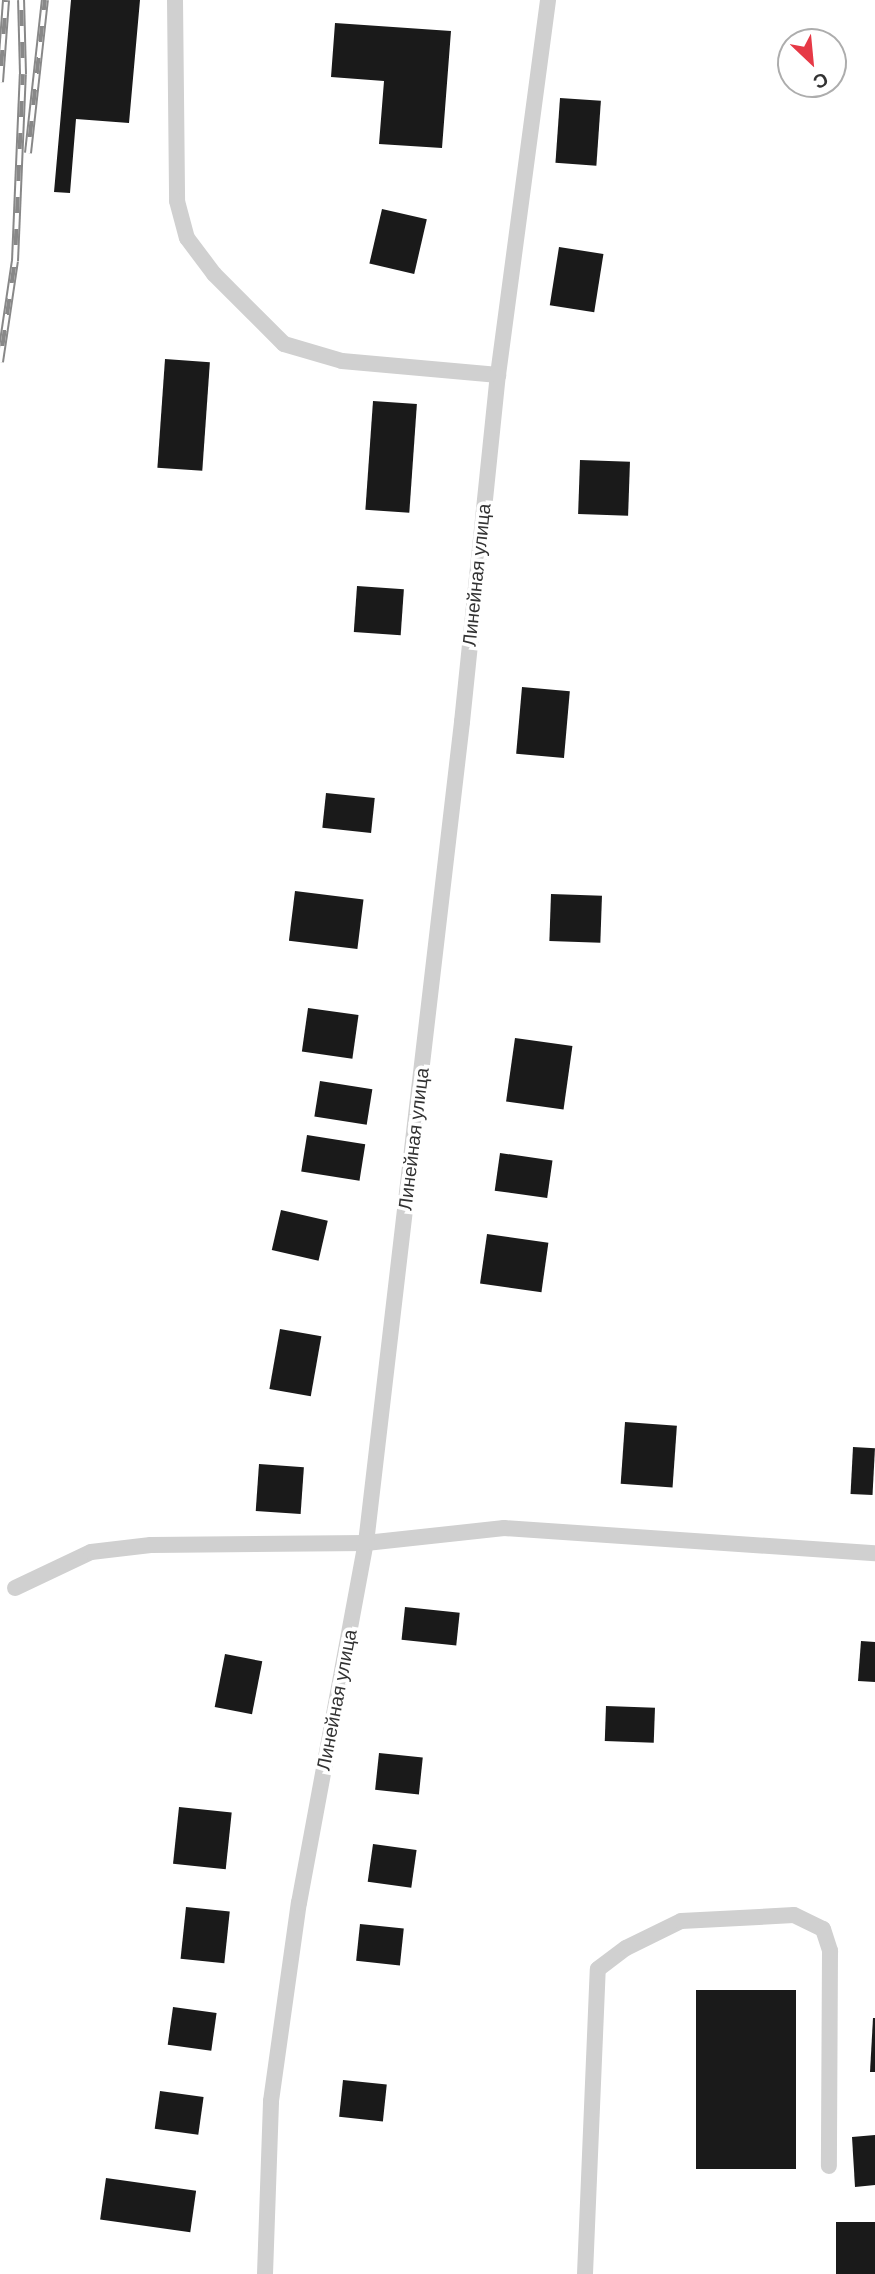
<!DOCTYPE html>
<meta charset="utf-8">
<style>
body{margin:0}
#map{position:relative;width:875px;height:2274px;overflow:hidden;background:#fff;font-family:"DM Sans",sans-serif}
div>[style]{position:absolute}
.building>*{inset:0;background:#1a1a1a;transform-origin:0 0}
.service>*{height:16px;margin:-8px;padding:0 8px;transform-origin:8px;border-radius:8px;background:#d0d0d0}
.rail>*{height:8px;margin-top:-4px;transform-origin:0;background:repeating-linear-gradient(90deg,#fff 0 16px,#888 0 32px);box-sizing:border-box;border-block:2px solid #888}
span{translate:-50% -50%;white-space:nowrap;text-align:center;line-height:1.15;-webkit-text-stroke:7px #fff;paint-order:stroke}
.street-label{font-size:19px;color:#333}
.north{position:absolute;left:777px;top:28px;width:70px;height:70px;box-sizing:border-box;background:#fff;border:2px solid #adadad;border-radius:50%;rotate:154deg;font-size:19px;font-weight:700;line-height:28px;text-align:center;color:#333}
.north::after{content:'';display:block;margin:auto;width:24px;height:32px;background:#e63946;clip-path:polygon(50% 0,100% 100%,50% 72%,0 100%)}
</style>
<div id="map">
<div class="building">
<div style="clip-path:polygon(71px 0,140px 0,129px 123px,76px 119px,70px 193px,54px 192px)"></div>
<div style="clip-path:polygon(335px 23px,451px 31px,442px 148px,379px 144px,384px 81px,331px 77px)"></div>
<div style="left:560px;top:98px;width:41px;height:65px;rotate:4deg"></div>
<div style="left:382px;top:209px;width:46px;height:56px;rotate:13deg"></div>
<div style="left:559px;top:247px;width:45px;height:59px;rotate:9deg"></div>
<div style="left:165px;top:359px;width:45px;height:109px;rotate:4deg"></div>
<div style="left:373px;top:401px;width:44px;height:109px;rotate:4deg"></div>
<div style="left:580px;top:460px;width:50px;height:54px;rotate:2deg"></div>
<div style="left:357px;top:586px;width:47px;height:46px;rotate:4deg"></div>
<div style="left:522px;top:687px;width:48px;height:67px;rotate:5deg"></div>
<div style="left:326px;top:793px;width:49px;height:35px;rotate:6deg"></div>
<div style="left:295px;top:891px;width:69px;height:50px;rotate:7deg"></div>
<div style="left:551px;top:894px;width:51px;height:47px;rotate:2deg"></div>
<div style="left:308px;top:1008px;width:51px;height:44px;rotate:8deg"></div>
<div style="left:515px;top:1038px;width:58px;height:64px;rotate:8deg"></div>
<div style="left:320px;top:1081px;width:53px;height:36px;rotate:9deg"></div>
<div style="left:307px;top:1135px;width:59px;height:37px;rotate:9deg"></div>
<div style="left:500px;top:1153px;width:53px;height:38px;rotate:8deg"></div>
<div style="left:281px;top:1210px;width:48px;height:41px;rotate:13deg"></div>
<div style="left:487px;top:1234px;width:62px;height:50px;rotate:8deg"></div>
<div style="left:280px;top:1329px;width:42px;height:61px;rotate:10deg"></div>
<div style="left:625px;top:1422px;width:52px;height:62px;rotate:4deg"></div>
<div style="left:853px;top:1447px;width:22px;height:47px;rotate:3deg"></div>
<div style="left:259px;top:1464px;width:45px;height:47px;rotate:4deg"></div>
<div style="left:405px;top:1607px;width:55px;height:33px;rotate:6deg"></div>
<div style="clip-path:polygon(861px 1641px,875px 1642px,875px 1682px,858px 1681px)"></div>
<div style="left:225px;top:1654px;width:38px;height:54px;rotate:11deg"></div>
<div style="left:606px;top:1706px;width:49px;height:35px;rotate:2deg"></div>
<div style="left:379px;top:1753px;width:44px;height:37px;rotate:6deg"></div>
<div style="left:179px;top:1807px;width:53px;height:57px;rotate:6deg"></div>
<div style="left:373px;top:1844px;width:44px;height:38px;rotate:8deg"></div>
<div style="left:186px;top:1907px;width:44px;height:52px;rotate:6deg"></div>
<div style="left:360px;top:1924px;width:44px;height:37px;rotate:6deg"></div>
<div style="left:796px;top:1990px;width:179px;height:100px;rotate:90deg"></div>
<div style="left:173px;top:2007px;width:44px;height:38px;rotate:8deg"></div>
<div style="clip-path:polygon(873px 2018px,875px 2018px,875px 2072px,870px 2072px)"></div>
<div style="left:343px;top:2080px;width:44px;height:37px;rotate:6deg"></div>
<div style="left:160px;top:2091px;width:44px;height:38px;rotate:8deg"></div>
<div style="clip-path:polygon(875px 2135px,875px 2185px,855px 2187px,852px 2137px)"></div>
<div style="left:106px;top:2178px;width:91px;height:42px;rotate:8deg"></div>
<div style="left:875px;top:2222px;width:52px;height:39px;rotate:90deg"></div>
</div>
<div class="service">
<div style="left:175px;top:0;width:201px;rotate:89.4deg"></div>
<div style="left:177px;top:201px;width:38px;rotate:75deg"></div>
<div style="left:187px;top:238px;width:45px;rotate:53.1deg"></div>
<div style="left:214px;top:274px;width:99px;rotate:45deg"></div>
<div style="left:284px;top:344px;width:60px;rotate:16.3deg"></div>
<div style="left:342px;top:361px;width:157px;rotate:5.1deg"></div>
<div style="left:15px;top:1588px;width:84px;rotate:-25.3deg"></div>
<div style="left:91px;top:1552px;width:60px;rotate:-6.7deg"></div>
<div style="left:151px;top:1545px;width:215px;rotate:-0.5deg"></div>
<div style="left:366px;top:1543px;width:139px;rotate:-6.2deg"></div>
<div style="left:504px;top:1528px;width:372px;rotate:3.9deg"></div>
<div style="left:265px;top:2274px;width:173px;rotate:-88deg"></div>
<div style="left:271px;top:2101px;width:200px;rotate:-82deg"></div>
<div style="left:299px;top:1903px;width:366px;rotate:-79.5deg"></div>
<div style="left:366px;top:1543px;width:827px;rotate:-83.33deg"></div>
<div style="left:462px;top:722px;width:349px;rotate:-84.1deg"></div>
<div style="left:498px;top:375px;width:378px;rotate:-82.4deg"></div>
<div style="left:585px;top:2274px;width:305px;rotate:-87.6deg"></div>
<div style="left:598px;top:1969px;width:35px;rotate:-37deg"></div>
<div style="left:626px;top:1948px;width:61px;rotate:-26.1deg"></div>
<div style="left:681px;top:1921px;width:113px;rotate:-3deg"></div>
<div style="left:794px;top:1915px;width:32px;rotate:26deg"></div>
<div style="left:823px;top:1929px;width:23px;rotate:72deg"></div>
<div style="left:830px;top:1951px;width:215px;rotate:90.3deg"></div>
</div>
<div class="rail">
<div style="left:0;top:82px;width:82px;rotate:-85.8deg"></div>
<div style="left:28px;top:153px;width:154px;rotate:-83.7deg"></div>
<div style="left:0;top:362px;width:102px;rotate:-81.6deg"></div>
<div style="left:15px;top:261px;width:187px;rotate:-87.6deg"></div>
<div style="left:23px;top:74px;width:74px;rotate:-91.5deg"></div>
</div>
<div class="street-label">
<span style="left:477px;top:575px;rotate:-84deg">Линейная улица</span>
<span style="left:414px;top:1139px;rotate:-83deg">Линейная улица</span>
<span style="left:337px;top:1700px;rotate:-79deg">Линейная улица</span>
</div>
<div class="north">С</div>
</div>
